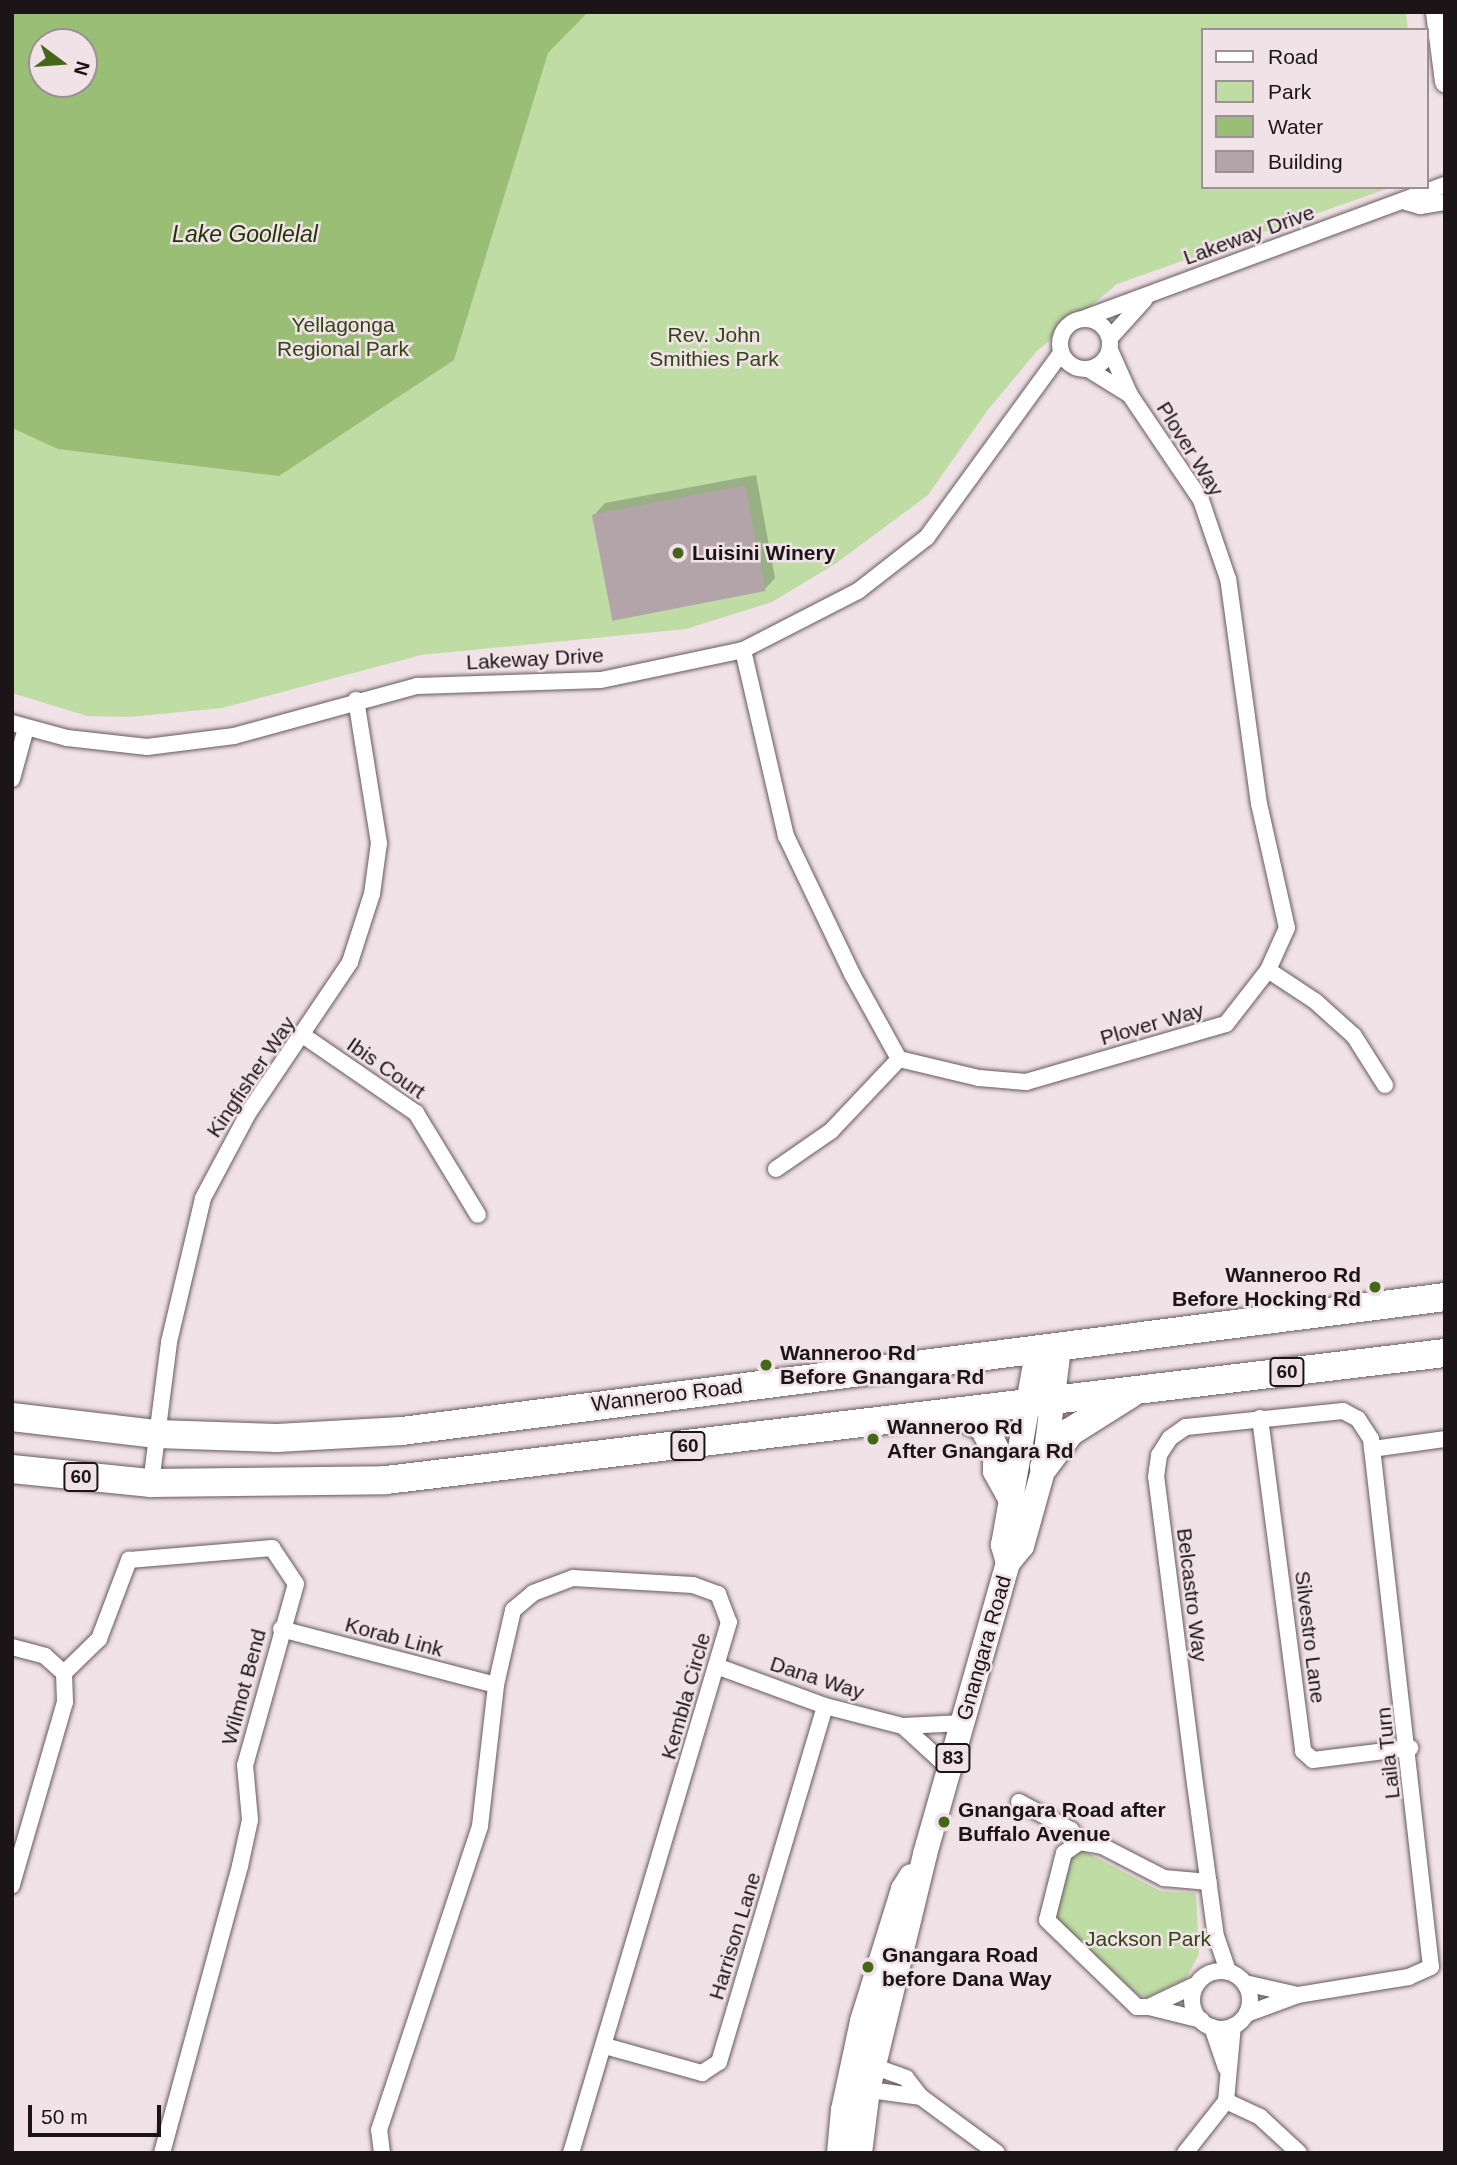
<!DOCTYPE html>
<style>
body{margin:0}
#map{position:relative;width:1457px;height:2165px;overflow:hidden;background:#f1e2e7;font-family:Arial,sans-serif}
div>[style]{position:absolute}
.green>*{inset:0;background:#bfdca4}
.water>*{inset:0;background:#9abe76}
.shadow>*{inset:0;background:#0003}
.building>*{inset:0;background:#b3a4a9;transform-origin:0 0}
.roads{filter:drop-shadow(0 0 2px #675a5f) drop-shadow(0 0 2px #675a5f)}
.street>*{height:16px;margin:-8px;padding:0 8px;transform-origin:8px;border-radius:8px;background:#fff}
.street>.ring{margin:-8px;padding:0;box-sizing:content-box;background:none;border:16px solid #fff;border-radius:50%}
.secondary>*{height:21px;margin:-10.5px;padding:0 10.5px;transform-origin:10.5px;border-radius:10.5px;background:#fff}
.primary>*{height:24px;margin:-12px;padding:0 12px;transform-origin:12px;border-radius:12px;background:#fff}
.highway>*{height:28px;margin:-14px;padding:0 14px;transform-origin:14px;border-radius:14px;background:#fff}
.dots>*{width:19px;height:19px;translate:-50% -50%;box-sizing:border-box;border:4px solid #f1e2e7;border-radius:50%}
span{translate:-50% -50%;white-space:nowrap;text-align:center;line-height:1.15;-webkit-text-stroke:5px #f1e2e7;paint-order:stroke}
.shield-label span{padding:2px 5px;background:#f1e2e7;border:2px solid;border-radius:5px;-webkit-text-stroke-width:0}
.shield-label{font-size:19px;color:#1b1517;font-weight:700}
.street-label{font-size:21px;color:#1b1517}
.park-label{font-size:21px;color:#2f4613}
.poi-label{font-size:21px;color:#1b1517;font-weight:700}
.left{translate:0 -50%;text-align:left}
.right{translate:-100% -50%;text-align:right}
.water-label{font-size:23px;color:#1c3200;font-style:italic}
.frame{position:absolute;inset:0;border:14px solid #1b1517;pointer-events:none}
.legend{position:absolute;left:1201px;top:28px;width:228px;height:161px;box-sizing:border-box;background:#f1e2e7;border:2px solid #9b9094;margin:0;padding:9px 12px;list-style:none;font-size:21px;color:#1b1517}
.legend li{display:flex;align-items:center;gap:14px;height:35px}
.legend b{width:35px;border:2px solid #9b9094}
.north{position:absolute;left:28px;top:28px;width:70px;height:70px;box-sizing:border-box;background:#f1e2e7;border:2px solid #9b9094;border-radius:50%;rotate:106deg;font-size:19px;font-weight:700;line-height:28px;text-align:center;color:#1b1517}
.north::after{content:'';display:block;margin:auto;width:24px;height:32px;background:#46661c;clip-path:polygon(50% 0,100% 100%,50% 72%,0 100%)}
.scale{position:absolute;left:28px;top:2105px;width:133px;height:32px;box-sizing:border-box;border:4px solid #1b1517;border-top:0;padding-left:9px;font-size:21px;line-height:24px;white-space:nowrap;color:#1b1517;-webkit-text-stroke:5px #f1e2e7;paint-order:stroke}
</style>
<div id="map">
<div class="green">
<div style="clip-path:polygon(evenodd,12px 12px,1406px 12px,1408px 30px,1203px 30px,1203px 187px,1392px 187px,1117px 284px,1037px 351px,987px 411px,928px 495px,835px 564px,772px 602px,686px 629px,421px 655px,222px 708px,129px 717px,87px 716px,12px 693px,12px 12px,42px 42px,84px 42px,84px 84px,42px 84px,42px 42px)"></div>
<div style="clip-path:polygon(1082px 1850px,1160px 1891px,1196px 1893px,1199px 1954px,1186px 1979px,1147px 1997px,1138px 1995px,1053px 1918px,1071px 1858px)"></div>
</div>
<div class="water">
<div style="clip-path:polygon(evenodd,12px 12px,588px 12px,548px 53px,454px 360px,279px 476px,58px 449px,12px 428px,12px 12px,42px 42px,84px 42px,84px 84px,42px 84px,42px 42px)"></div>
</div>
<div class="shadow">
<div style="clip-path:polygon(756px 475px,775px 578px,764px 590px,594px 515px,605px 503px)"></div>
</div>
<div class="building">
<div style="left:745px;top:485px;width:108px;height:156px;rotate:79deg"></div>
</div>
<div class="roads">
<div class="street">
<div style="left:1406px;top:202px;width:15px;rotate:16deg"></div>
<div style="left:1420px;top:206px;width:25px;rotate:-9deg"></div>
<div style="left:1085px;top:318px;width:384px;rotate:-20.3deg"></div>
<div class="ring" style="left:1060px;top:319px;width:34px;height:34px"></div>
<div style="left:1110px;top:338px;width:52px;rotate:-48.1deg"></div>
<div style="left:1088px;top:369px;width:49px;rotate:31.8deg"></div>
<div style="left:743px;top:650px;width:191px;rotate:77deg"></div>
<div style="left:786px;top:836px;width:153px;rotate:64.4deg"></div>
<div style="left:852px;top:974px;width:97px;rotate:61.1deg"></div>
<div style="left:899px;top:1059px;width:82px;rotate:13.4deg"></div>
<div style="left:979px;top:1078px;width:47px;rotate:4.9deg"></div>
<div style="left:1026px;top:1082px;width:208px;rotate:-16.2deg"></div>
<div style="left:1226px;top:1024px;width:68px;rotate:-52.1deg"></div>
<div style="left:1268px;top:970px;width:46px;rotate:-65.7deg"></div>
<div style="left:1287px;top:928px;width:127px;rotate:-102.7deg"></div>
<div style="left:1259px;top:804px;width:227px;rotate:-97.8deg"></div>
<div style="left:1228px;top:579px;width:83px;rotate:-108.9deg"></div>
<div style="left:1201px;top:500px;width:127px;rotate:-124.1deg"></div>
<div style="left:1130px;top:395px;width:49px;rotate:-114deg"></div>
<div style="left:12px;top:723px;width:57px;rotate:15.3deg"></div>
<div style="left:67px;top:738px;width:81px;rotate:6.4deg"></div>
<div style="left:147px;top:747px;width:88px;rotate:-7.2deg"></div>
<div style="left:234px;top:736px;width:190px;rotate:-15.3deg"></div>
<div style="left:417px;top:686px;width:184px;rotate:-1.9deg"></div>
<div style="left:601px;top:680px;width:145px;rotate:-11.9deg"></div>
<div style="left:743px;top:650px;width:129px;rotate:-27.2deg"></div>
<div style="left:858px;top:591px;width:88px;rotate:-38deg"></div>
<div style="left:927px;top:537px;width:228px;rotate:-53.9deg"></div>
<div style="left:12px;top:779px;width:53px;rotate:-74.6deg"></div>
<div style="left:1268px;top:970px;width:56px;rotate:33.4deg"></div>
<div style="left:1315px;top:1001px;width:52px;rotate:41.9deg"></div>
<div style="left:1354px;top:1036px;width:58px;rotate:57.7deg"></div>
<div style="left:304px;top:1036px;width:136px;rotate:34.5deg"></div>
<div style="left:416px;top:1113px;width:119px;rotate:58.7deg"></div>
<div style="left:776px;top:1169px;width:67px;rotate:-34.6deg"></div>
<div style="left:831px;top:1131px;width:99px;rotate:-46.6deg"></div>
<div style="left:1260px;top:1418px;width:336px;rotate:82.6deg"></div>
<div style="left:1303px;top:1751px;width:13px;rotate:42deg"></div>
<div style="left:1313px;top:1760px;width:98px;rotate:-7.1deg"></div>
<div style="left:1372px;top:1449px;width:74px;rotate:-7.8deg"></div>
<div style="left:151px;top:1483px;width:142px;rotate:-82.7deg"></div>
<div style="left:169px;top:1342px;width:148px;rotate:-76.7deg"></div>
<div style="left:203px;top:1198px;width:98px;rotate:-61.9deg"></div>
<div style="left:249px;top:1112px;width:181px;rotate:-56deg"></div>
<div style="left:350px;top:962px;width:71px;rotate:-72.1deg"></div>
<div style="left:372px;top:894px;width:51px;rotate:-82.2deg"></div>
<div style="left:379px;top:843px;width:145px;rotate:-99.1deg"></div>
<div style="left:281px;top:1629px;width:222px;rotate:14.6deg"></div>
<div style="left:12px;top:1647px;width:34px;rotate:15deg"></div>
<div style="left:45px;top:1656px;width:25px;rotate:42deg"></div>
<div style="left:64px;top:1673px;width:29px;rotate:88deg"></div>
<div style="left:65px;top:1702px;width:191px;rotate:106.2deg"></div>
<div style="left:719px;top:1667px;width:113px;rotate:20.2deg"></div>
<div style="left:825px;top:1706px;width:81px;rotate:14.4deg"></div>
<div style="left:903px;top:1726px;width:60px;rotate:-2.9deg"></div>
<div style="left:64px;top:1673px;width:49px;rotate:-44.2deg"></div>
<div style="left:99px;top:1639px;width:85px;rotate:-69.2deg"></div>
<div style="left:129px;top:1560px;width:144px;rotate:-4.8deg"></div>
<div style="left:272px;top:1548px;width:43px;rotate:56.3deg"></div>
<div style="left:296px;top:1584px;width:188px;rotate:105.7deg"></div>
<div style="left:245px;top:1765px;width:55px;rotate:84.8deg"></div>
<div style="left:250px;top:1820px;width:47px;rotate:102.3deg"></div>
<div style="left:240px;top:1866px;width:297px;rotate:105.2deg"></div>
<div style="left:903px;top:1726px;width:64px;rotate:42.5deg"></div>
<div style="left:1019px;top:1802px;width:59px;rotate:28.3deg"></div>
<div style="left:1071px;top:1830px;width:15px;rotate:53deg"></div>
<div style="left:1228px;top:1971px;width:36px;rotate:-109deg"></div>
<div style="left:1216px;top:1937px;width:154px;rotate:-97.8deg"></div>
<div style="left:1195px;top:1784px;width:309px;rotate:-97.2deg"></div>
<div style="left:1156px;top:1477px;width:22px;rotate:-82deg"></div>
<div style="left:1159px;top:1455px;width:20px;rotate:-57deg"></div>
<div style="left:1170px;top:1438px;width:19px;rotate:-35deg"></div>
<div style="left:1186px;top:1427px;width:158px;rotate:-5.8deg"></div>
<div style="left:1343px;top:1411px;width:17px;rotate:28deg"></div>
<div style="left:1358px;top:1419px;width:24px;rotate:57deg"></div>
<div style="left:1371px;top:1439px;width:531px;rotate:83.52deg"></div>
<div style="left:1431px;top:1967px;width:24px;rotate:156deg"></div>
<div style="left:1409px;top:1977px;width:112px;rotate:170.8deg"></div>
<div style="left:1298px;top:1995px;width:52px;rotate:159.8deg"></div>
<div class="ring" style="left:1192px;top:1971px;width:42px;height:42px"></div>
<div style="left:1245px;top:1983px;width:54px;rotate:12.8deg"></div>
<div style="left:1193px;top:1986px;width:49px;rotate:154.5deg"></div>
<div style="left:1149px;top:2007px;width:12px;rotate:180deg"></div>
<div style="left:1137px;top:2007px;width:125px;rotate:-136deg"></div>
<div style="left:1047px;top:1920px;width:69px;rotate:-75.8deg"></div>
<div style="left:1064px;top:1853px;width:19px;rotate:-35deg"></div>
<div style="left:1080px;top:1842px;width:22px;rotate:10deg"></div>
<div style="left:1102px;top:1846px;width:70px;rotate:27.3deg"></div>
<div style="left:1164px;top:1878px;width:45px;rotate:5.1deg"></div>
<div style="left:1149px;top:2007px;width:54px;rotate:14deg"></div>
<div style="left:1212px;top:2027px;width:43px;rotate:71.1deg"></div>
<div style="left:605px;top:2046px;width:101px;rotate:15.6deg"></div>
<div style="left:702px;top:2073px;width:20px;rotate:-33deg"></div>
<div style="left:719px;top:2062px;width:371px;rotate:-73.4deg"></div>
<div style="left:865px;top:2063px;width:44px;rotate:20.1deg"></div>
<div style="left:906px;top:2078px;width:24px;rotate:52deg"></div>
<div style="left:921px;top:2097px;width:94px;rotate:36.4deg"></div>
<div style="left:862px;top:2089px;width:60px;rotate:7.7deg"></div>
<div style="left:1226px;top:2101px;width:38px;rotate:25deg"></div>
<div style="left:1260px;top:2117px;width:53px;rotate:42.7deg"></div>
<div style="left:382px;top:2153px;width:23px;rotate:-97deg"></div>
<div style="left:379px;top:2130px;width:320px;rotate:-71.6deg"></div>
<div style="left:480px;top:1826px;width:142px;rotate:-83.5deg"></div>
<div style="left:496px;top:1685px;width:77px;rotate:-77.2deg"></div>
<div style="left:513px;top:1610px;width:26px;rotate:-40deg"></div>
<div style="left:533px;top:1593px;width:43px;rotate:-20.6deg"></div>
<div style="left:573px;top:1578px;width:120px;rotate:3.3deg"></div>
<div style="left:693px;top:1585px;width:27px;rotate:20deg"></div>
<div style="left:718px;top:1594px;width:30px;rotate:69deg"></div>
<div style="left:729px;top:1622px;width:554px;rotate:106.57deg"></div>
<div style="left:1185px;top:2153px;width:66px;rotate:-51.7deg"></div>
<div style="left:1226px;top:2101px;width:75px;rotate:-84.7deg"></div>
</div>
<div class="secondary">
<div style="left:1436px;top:12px;width:70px;rotate:82.6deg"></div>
</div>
<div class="primary">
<div style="left:1008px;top:1563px;width:19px;rotate:-106deg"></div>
<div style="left:1003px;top:1545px;width:196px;rotate:-80deg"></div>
<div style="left:839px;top:2153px;width:43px;rotate:-84.7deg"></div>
<div style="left:843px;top:2110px;width:91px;rotate:-77.9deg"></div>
<div style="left:862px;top:2021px;width:138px;rotate:-72.7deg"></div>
<div style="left:903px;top:1889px;width:15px;rotate:-58deg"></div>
<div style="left:860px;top:2153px;width:64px;rotate:-82.8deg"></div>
<div style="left:868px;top:2090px;width:243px;rotate:-76.4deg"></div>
<div style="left:925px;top:1854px;width:303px;rotate:-74.1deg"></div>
<div style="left:1008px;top:1563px;width:22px;rotate:-51deg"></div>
<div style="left:1022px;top:1546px;width:82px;rotate:-74.4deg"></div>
<div style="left:1044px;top:1467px;width:119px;rotate:-82.8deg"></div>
</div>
<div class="highway">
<div style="left:955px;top:1414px;width:32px;rotate:24deg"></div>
<div style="left:984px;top:1427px;width:30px;rotate:64deg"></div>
<div style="left:997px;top:1454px;width:17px;rotate:90deg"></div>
<div style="left:997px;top:1471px;width:35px;rotate:61deg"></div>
<div style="left:12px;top:1417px;width:146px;rotate:6.7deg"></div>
<div style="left:157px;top:1434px;width:120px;rotate:1.9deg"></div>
<div style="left:277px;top:1438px;width:125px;rotate:-3.2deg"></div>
<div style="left:402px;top:1431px;width:1052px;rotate:-7.32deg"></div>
<div style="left:1044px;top:1467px;width:44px;rotate:-53.4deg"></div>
<div style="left:1070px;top:1432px;width:71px;rotate:-32.3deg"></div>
<div style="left:12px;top:1469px;width:140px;rotate:5.8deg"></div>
<div style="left:151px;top:1483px;width:235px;rotate:-0.7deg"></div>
<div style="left:386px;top:1480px;width:1067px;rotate:-6.84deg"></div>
</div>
</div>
<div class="dots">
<div style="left:678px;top:553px;background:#46661c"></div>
<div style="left:1375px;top:1287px;background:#46661c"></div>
<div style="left:766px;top:1365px;background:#46661c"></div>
<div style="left:873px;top:1439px;background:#46661c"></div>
<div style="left:944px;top:1822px;background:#46661c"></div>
<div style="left:868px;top:1967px;background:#46661c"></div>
</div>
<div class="shield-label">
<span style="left:1287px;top:1372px">60</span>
<span style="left:688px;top:1446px">60</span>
<span style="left:81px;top:1477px">60</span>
<span style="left:953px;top:1758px">83</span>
</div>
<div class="street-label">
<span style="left:1249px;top:235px;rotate:-20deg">Lakeway Drive</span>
<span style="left:1190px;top:449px;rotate:58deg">Plover Way</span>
<span style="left:535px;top:659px;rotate:-3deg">Lakeway Drive</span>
<span style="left:1152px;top:1024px;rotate:-16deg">Plover Way</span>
<span style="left:386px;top:1068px;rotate:35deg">Ibis Court</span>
<span style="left:251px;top:1077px;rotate:-56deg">Kingfisher Way</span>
<span style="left:667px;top:1395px;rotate:-7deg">Wanneroo Road</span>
<span style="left:1192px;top:1595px;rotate:83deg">Belcastro Way</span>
<span style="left:394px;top:1637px;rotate:15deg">Korab Link</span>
<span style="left:1310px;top:1637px;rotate:83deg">Silvestro Lane</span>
<span style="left:984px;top:1648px;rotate:-74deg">Gnangara Road</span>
<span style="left:817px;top:1678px;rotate:18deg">Dana Way</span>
<span style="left:244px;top:1687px;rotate:-75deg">Wilmot Bend</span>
<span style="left:686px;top:1696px;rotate:-74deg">Kembla Circle</span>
<span style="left:1388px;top:1753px;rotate:-96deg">Laila Turn</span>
<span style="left:735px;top:1936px;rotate:-73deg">Harrison Lane</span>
</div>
<div class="park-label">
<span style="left:343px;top:337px">Yellagonga<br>Regional Park</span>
<span style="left:714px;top:347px">Rev. John<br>Smithies Park</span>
<span style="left:1148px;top:1939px">Jackson Park</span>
</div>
<div class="poi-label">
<span class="left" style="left:692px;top:553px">Luisini Winery</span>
<span class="right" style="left:1361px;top:1287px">Wanneroo Rd<br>Before Hocking Rd</span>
<span class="left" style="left:780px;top:1365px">Wanneroo Rd<br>Before Gnangara Rd</span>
<span class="left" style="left:887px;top:1439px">Wanneroo Rd<br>After Gnangara Rd</span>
<span class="left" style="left:958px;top:1822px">Gnangara Road after<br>Buffalo Avenue</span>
<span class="left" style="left:882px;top:1967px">Gnangara Road<br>before Dana Way</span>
</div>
<div class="water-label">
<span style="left:245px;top:234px">Lake Goollelal</span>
</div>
<div class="frame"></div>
<ul class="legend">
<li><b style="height:9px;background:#fff"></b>Road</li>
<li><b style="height:19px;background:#bfdca4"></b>Park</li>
<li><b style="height:19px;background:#9abe76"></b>Water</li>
<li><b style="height:19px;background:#b3a4a9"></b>Building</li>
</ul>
<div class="north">N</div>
<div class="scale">50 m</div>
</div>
